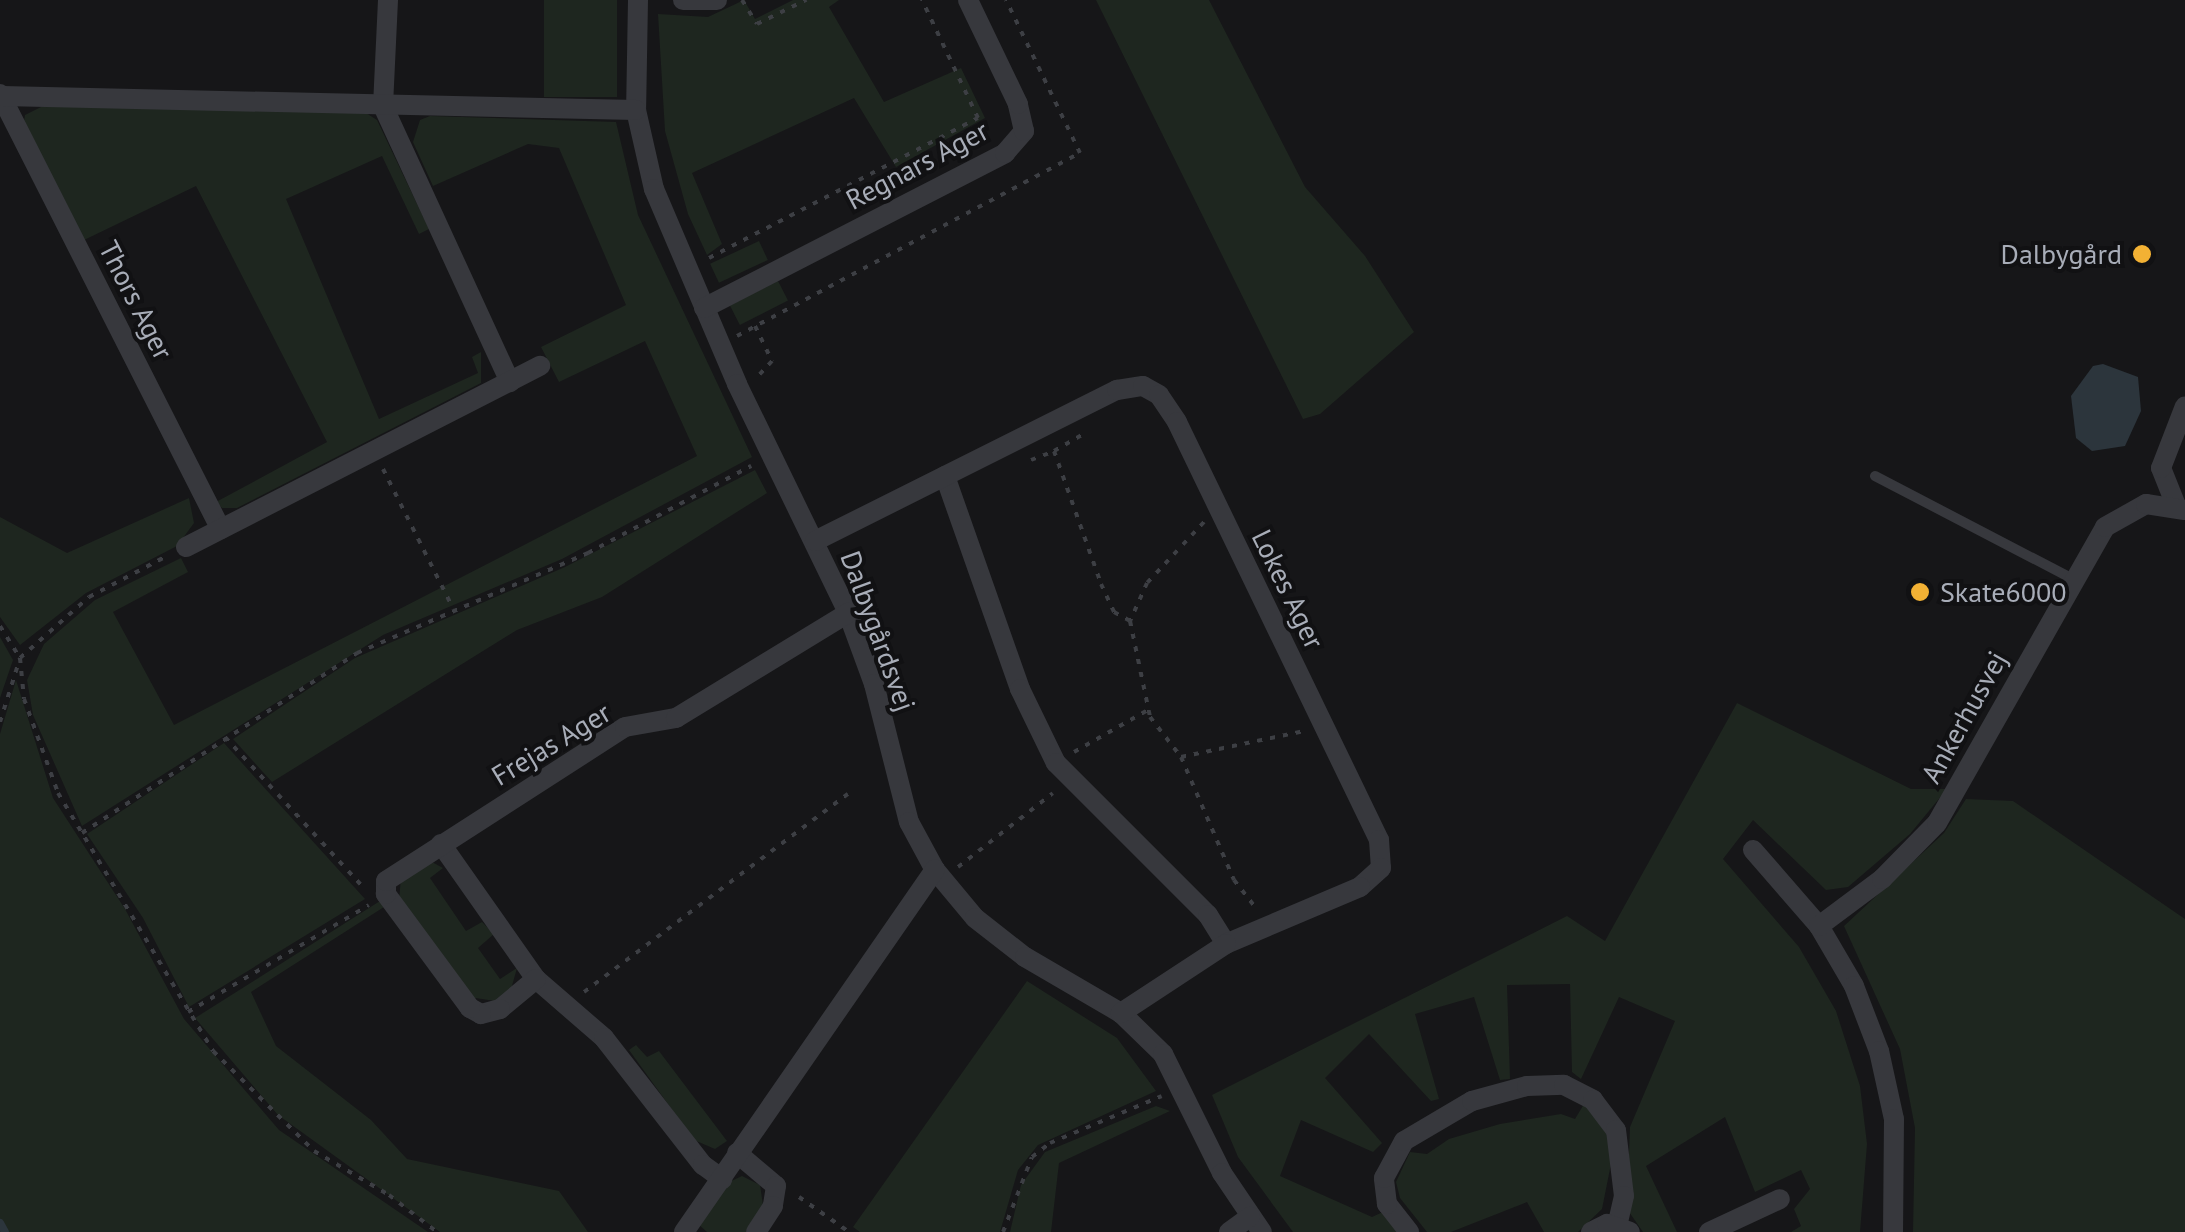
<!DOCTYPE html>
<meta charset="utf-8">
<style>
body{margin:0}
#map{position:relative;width:2185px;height:1232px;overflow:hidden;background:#161618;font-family:"PT Sans",sans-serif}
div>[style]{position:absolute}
.green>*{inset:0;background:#1e261f;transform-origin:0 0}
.water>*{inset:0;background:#2c353c}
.stream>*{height:8px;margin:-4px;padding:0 4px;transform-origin:4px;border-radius:4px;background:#2c353c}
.path>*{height:4px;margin-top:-2px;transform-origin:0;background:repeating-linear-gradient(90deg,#3d3f44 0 5px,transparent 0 13px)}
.lane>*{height:10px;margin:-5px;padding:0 5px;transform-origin:5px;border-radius:5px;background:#37383d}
.street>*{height:20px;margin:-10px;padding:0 10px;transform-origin:10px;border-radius:10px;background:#37383d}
.dots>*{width:28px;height:28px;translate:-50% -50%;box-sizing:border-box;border:5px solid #111113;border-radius:50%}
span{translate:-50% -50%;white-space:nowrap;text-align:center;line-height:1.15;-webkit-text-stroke:8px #111113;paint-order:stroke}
.street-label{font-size:28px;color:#a8adb8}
.poi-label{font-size:28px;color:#a8adb8}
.right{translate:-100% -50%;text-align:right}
.left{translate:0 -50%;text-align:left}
</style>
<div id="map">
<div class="green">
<div style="left:544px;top:0;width:73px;height:97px"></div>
<div style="clip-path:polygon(744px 0,755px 19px,793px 0,839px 0,829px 7px,884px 102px,961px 68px,985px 118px,896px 167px,854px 98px,692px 173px,722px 244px,707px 255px,688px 214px,665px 131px,658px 14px,708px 17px)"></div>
<div style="clip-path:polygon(1096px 0,1209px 0,1305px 187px,1365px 256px,1414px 332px,1320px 414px,1303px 419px)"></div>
<div style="clip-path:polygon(47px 104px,366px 113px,377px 120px,429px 229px,419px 234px,382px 156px,286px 199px,379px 419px,478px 373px,472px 357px,481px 352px,481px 383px,237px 508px,222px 508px,216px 502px,327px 442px,196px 186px,82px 241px,23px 127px,25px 115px)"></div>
<div style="clip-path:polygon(430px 116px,616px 122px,638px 215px,752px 457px,562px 559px,383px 635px,82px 826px,33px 715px,27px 680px,44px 644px,95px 600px,181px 558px,188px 572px,113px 612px,174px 725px,697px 456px,645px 341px,559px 382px,541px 347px,626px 305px,559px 148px,528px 144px,433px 186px,413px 142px,420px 120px)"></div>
<div style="left:759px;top:241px;width:21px;height:54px;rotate:65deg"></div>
<div style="left:778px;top:281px;width:22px;height:54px;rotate:63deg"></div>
<div style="clip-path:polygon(755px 470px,767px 493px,602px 597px,517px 630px,272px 782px,233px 739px,355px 658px,565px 567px)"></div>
<div style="clip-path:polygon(189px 498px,194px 523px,177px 546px,86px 593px,20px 645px,0 617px,0 517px,67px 553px)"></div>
<div style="clip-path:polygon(0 637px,13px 660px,0 698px)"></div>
<div style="clip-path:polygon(16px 680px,53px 798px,125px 909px,184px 1019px,279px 1130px,428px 1232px,0 1232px,0 734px)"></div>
<div style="clip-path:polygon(1737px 703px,1911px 789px,1947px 789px,1910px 834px,1848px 887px,1826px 890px,1753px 820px,1723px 859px,1799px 947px,1836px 1011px,1860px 1086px,1867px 1144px,1860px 1232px,1791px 1232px,1801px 1226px,1794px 1209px,1810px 1189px,1801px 1170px,1755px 1192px,1725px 1117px,1646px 1166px,1677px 1232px,1643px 1232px,1627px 1209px,1630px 1127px,1675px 1021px,1619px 997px,1581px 1079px,1572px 1072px,1570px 984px,1507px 985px,1510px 1079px,1500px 1080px,1474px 997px,1415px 1014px,1439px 1099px,1431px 1101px,1369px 1034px,1325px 1078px,1382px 1143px,1373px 1152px,1301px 1120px,1280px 1176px,1372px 1217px,1385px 1211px,1400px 1232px,1293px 1232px,1238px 1157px,1212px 1095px,1567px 916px,1605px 941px)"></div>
<div style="clip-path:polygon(224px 743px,365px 899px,189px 1007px,143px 918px,87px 834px)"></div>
<div style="clip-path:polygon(1966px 799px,2013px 801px,2185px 919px,2185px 1232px,1913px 1232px,1915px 1128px,1900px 1049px,1844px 926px,1944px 833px)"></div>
<div style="clip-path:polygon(430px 861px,443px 868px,430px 878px,466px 931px,482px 922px,494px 934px,478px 948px,500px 979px,517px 968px,510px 993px,495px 1001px,469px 997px,399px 901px,401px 877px)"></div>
<div style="clip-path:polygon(380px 901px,384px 907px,251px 992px,276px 1046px,371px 1120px,407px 1159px,559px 1191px,588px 1232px,440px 1232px,278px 1115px,195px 1018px)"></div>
<div style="clip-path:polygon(1027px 981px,1117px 1038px,1156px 1091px,1038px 1145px,1018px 1170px,1000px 1232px,860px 1232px,853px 1227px)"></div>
<div style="clip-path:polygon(636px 1045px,647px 1057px,659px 1051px,727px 1141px,715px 1149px,694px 1140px,629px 1050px)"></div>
<div style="clip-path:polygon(1584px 1104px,1607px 1133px,1611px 1164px,1602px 1209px,1578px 1232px,1544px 1232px,1527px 1202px,1451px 1232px,1427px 1232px,1400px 1198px,1396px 1182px,1410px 1152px,1427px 1154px,1449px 1139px,1500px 1124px,1561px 1114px,1575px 1119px)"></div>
<div style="clip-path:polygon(1156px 1106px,1170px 1111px,1059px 1163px,1051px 1232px,1010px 1232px,1021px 1185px,1045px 1152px)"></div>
<div style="clip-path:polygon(742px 1176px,760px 1185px,764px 1212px,749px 1232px,707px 1232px,698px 1224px,727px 1183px)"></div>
</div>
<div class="water">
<div style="clip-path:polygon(2103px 364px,2138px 377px,2141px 411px,2125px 446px,2092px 451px,2076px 438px,2071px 396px,2093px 366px)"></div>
</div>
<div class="stream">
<div style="left:0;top:1223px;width:10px;rotate:61deg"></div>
</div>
<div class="path">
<div style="left:742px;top:0;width:28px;rotate:58deg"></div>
<div style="left:757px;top:24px;width:55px;rotate:-26.1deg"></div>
<div style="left:709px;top:258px;width:303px;rotate:-27.5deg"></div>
<div style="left:978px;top:118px;width:131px;rotate:-115.4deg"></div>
<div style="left:755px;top:326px;width:39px;rotate:64deg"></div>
<div style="left:772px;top:361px;width:21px;rotate:133deg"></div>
<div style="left:737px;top:336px;width:389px;rotate:-28.1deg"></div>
<div style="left:1080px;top:153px;width:170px;rotate:-115.8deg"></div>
<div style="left:1054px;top:451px;width:36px;rotate:-30deg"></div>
<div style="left:1031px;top:460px;width:25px;rotate:-21deg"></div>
<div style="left:1054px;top:451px;width:141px;rotate:70.5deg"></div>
<div style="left:1101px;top:584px;width:31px;rotate:65deg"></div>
<div style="left:1114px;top:612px;width:18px;rotate:29deg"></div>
<div style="left:383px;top:469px;width:156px;rotate:63.3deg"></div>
<div style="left:1204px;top:522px;width:83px;rotate:133.1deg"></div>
<div style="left:1147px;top:583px;width:42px;rotate:114.1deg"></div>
<div style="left:1130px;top:621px;width:98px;rotate:78.2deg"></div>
<div style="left:1150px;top:717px;width:51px;rotate:52.2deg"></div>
<div style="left:1181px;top:757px;width:134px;rotate:66.7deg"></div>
<div style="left:1234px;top:880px;width:33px;rotate:52deg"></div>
<div style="left:0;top:626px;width:38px;rotate:58deg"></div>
<div style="left:20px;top:658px;width:41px;rotate:84.4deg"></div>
<div style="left:24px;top:699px;width:100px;rotate:70.1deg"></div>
<div style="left:58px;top:793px;width:301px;rotate:59deg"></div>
<div style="left:213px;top:1051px;width:142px;rotate:44.7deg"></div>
<div style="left:314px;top:1151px;width:87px;rotate:30.4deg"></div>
<div style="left:389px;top:1195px;width:61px;rotate:37.6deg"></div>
<div style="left:0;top:722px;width:67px;rotate:-72.6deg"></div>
<div style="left:20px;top:658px;width:92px;rotate:-41.5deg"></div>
<div style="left:89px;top:597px;width:86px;rotate:-27.8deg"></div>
<div style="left:225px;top:737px;width:205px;rotate:47.4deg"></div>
<div style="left:1074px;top:752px;width:85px;rotate:-29.6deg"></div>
<div style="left:1181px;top:757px;width:126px;rotate:-11.9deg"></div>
<div style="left:82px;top:833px;width:329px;rotate:-33.2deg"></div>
<div style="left:357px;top:653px;width:252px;rotate:-23.4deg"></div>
<div style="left:588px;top:553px;width:185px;rotate:-28.1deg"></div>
<div style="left:958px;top:867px;width:120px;rotate:-37.9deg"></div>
<div style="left:584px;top:992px;width:330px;rotate:-36.9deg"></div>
<div style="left:188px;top:1012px;width:210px;rotate:-30.6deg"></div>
<div style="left:799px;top:1197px;width:61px;rotate:35deg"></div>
<div style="left:1003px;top:1232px;width:80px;rotate:-68.9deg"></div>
<div style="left:1032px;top:1157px;width:23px;rotate:-38deg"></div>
<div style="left:1050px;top:1143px;width:121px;rotate:-22.8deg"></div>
</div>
<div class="lane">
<div style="left:1875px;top:476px;width:221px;rotate:27.5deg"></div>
</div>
<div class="street">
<div style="left:388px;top:0;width:106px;rotate:92.7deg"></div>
<div style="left:383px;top:106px;width:304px;rotate:65.3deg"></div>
<div style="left:638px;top:0;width:110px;rotate:91deg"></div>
<div style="left:636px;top:110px;width:81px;rotate:77.2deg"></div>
<div style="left:654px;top:189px;width:212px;rotate:66.9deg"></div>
<div style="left:737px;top:384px;width:254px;rotate:64.1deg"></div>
<div style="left:848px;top:613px;width:76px;rotate:69.9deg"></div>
<div style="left:874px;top:684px;width:142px;rotate:75.8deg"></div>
<div style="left:909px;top:822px;width:55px;rotate:61.6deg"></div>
<div style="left:935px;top:870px;width:62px;rotate:50.2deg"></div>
<div style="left:975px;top:918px;width:63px;rotate:38deg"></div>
<div style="left:1025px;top:957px;width:111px;rotate:30.3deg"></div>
<div style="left:1121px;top:1013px;width:59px;rotate:44.3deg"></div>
<div style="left:1163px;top:1054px;width:133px;rotate:63.6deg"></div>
<div style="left:1222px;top:1173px;width:71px;rotate:55.9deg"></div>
<div style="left:683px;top:0;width:34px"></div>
<div style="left:0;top:94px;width:488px;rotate:63.1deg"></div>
<div style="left:2px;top:96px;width:634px;rotate:1.27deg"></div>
<div style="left:704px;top:308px;width:339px;rotate:-27.2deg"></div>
<div style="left:1005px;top:153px;width:29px;rotate:-49deg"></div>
<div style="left:1024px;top:131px;width:28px;rotate:-103deg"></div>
<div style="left:1018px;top:104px;width:115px;rotate:-115.7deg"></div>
<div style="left:945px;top:476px;width:226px;rotate:70.6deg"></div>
<div style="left:1020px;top:689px;width:82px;rotate:64.1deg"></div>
<div style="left:1056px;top:763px;width:215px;rotate:45deg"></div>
<div style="left:1208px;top:915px;width:34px;rotate:58deg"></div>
<div style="left:2177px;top:508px;width:43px;rotate:-111.8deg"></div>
<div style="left:2161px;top:468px;width:66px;rotate:-68.8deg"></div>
<div style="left:815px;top:541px;width:338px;rotate:-26.6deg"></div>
<div style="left:1117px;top:390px;width:26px;rotate:-9deg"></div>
<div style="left:1143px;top:386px;width:18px;rotate:29deg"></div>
<div style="left:1159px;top:395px;width:32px;rotate:56deg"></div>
<div style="left:1177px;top:422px;width:464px;rotate:64.2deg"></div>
<div style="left:1379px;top:840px;width:28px;rotate:86deg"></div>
<div style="left:1381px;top:868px;width:28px;rotate:138deg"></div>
<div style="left:1360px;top:887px;width:146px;rotate:157deg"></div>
<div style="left:1226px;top:944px;width:126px;rotate:146.7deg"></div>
<div style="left:186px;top:547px;width:398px;rotate:-27.1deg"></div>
<div style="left:441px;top:844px;width:165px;rotate:54.9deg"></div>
<div style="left:536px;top:979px;width:90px;rotate:40.9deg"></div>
<div style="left:604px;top:1038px;width:161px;rotate:52.1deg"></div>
<div style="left:703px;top:1165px;width:24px;rotate:36deg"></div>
<div style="left:1753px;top:850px;width:101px;rotate:49deg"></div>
<div style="left:1819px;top:926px;width:69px;rotate:59.7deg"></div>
<div style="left:1854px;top:986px;width:70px;rotate:69deg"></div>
<div style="left:1879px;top:1051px;width:70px;rotate:77.6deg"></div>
<div style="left:1894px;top:1119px;width:113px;rotate:90.5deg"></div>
<div style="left:1819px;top:926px;width:79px;rotate:-36.7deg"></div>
<div style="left:1882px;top:879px;width:78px;rotate:-45.5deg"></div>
<div style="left:1937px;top:823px;width:340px;rotate:-60.4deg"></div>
<div style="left:2105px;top:527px;width:47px;rotate:-29.3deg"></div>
<div style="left:2146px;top:504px;width:39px;rotate:9deg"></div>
<div style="left:536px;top:979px;width:47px;rotate:140.2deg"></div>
<div style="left:500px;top:1009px;width:20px;rotate:165deg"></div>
<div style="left:481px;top:1014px;width:13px;rotate:-151deg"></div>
<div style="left:470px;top:1008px;width:142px;rotate:-126.4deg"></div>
<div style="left:386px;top:894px;width:13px;rotate:-90deg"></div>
<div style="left:386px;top:881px;width:284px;rotate:-32.8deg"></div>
<div style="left:625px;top:727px;width:52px;rotate:-10deg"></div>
<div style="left:676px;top:718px;width:202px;rotate:-31.4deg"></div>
<div style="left:737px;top:1153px;width:51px;rotate:40.2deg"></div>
<div style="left:776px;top:1186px;width:20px;rotate:99deg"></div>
<div style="left:773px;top:1206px;width:31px;rotate:123deg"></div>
<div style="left:684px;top:1232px;width:441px;rotate:-55.3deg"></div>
<div style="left:1229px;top:1232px;width:26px;rotate:-36deg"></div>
<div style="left:1409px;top:1232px;width:36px;rotate:-128deg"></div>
<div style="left:1387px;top:1204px;width:26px;rotate:-97deg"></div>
<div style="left:1384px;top:1178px;width:42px;rotate:-61.6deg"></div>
<div style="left:1404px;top:1141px;width:79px;rotate:-30.5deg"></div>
<div style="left:1472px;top:1101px;width:57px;rotate:-15.3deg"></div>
<div style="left:1527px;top:1086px;width:37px;rotate:-2deg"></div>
<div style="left:1564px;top:1085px;width:33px;rotate:27deg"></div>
<div style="left:1593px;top:1100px;width:38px;rotate:53deg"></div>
<div style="left:1616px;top:1130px;width:66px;rotate:83.1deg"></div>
<div style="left:1624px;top:1196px;width:31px;rotate:103deg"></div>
<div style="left:1591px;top:1232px;width:18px;rotate:-27deg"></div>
<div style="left:1607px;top:1224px;width:24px;rotate:19deg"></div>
<div style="left:1709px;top:1232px;width:78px;rotate:-24.9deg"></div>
</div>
<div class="dots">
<div style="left:2142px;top:254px;background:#f2b134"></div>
<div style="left:1920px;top:592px;background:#f2b134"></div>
</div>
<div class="street-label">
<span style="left:917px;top:165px;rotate:-28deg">Regnars Ager</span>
<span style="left:136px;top:300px;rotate:63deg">Thors Ager</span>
<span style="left:1288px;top:589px;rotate:64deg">Lokes Ager</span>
<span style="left:878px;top:631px;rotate:70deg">Dalbygårdsvej</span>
<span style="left:1964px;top:717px;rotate:-61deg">Ankerhusvej</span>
<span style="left:551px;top:744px;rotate:-31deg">Frejas Ager</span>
</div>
<div class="poi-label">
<span class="right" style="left:2122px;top:254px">Dalbygård</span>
<span class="left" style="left:1940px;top:592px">Skate6000</span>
</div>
</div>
